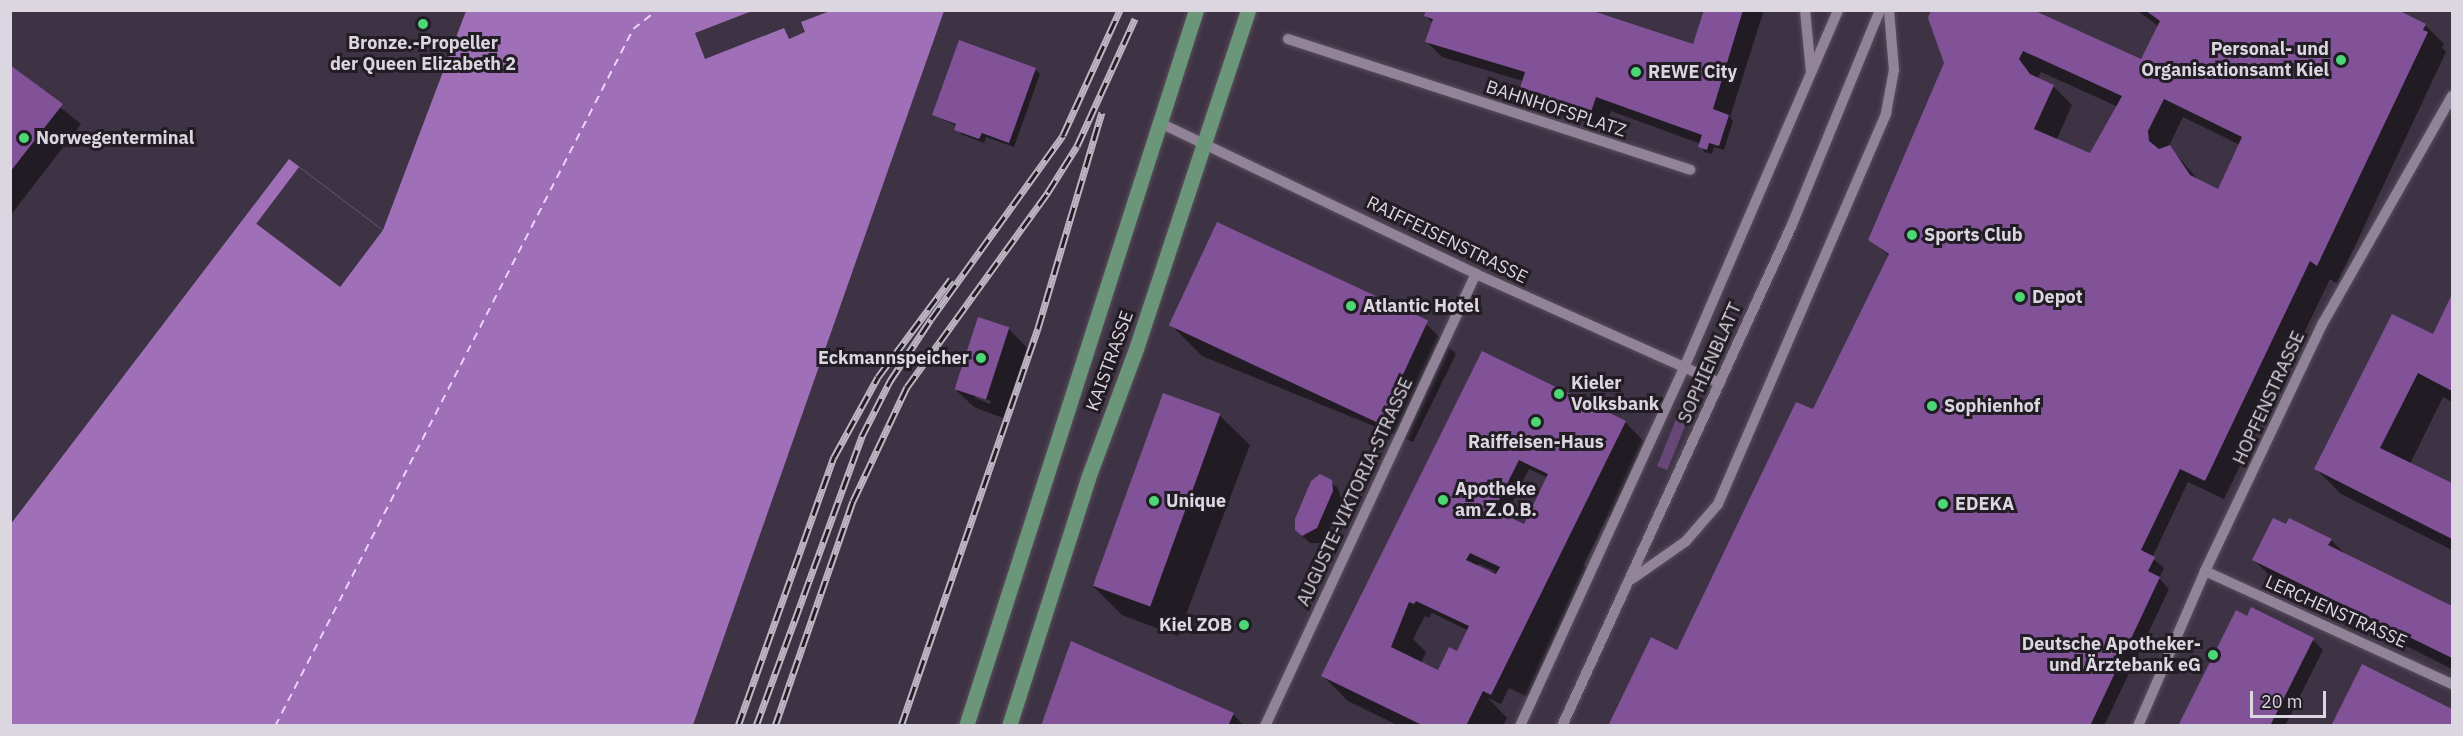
<!DOCTYPE html>
<meta charset="utf-8">
<style>
body{margin:0}
#map{position:relative;width:2463px;height:736px;overflow:hidden;background:#3e3344;font-family:"IBM Plex Sans",sans-serif}
div>[style]{position:absolute}
.green>*{inset:0;background:#674678;transform-origin:0 0}
.water>*{inset:0;background:#9f6fb7}
.pier>*{inset:0;background:#3e3344;transform-origin:0 0}
.shadow>*{inset:0;background:#0007}
.ferry>*{height:1.5px;margin-top:-0.75px;transform-origin:0;background:repeating-linear-gradient(90deg,#ecd3fa 0 8px,transparent 0 14px)}
.building>*{inset:0;background:#815298;transform-origin:0 0}
.roads{filter:drop-shadow(0 0 2px #584f5d) drop-shadow(0 0 2px #584f5d)}
.minor>*{height:10px;margin:-5px;padding:0 5px;transform-origin:5px;border-radius:5px;background:#918498}
.major>*{height:15px;margin:-7.5px;padding:0 7.5px;transform-origin:7.5px;border-radius:7.5px;background:#6b967a}
.rail>*{height:7px;margin-top:-3.5px;transform-origin:0;background:repeating-linear-gradient(90deg,#221d25 0 14px,#bdb6c2 0 28px);box-sizing:border-box;border-block:2px solid #bdb6c2}
.dots>*{width:16px;height:16px;translate:-50% -50%;box-sizing:border-box;border:3px solid #221d25;border-radius:50%}
span{translate:-50% -50%;white-space:nowrap;text-align:center;line-height:1.15;-webkit-text-stroke:6px #221d25;paint-order:stroke}
.poi-label{font-size:18px;color:#dcd6e0;font-weight:700}
.right{translate:-100% -50%;text-align:right}
.left{translate:0 -50%;text-align:left}
.street-label{font-size:18px;color:#dcd6e0}
.frame{position:absolute;inset:0;border:12px solid #dcd6e0;pointer-events:none}
.scale{position:absolute;left:2250px;top:691px;width:76px;height:27px;box-sizing:border-box;border:3px solid #dcd6e0;border-top:0;padding-left:8px;font-size:18px;line-height:21px;white-space:nowrap;color:#dcd6e0;-webkit-text-stroke:4px #221d25;paint-order:stroke}
</style>
<div id="map">
<div class="green">
<div style="left:1687px;top:392px;width:11px;height:80px;rotate:22deg"></div>
</div>
<div class="water">
<div style="clip-path:polygon(466px 11px,944px 11px,693px 725px,11px 725px,10px 525px,289px 159px,383px 230px)"></div>
</div>
<div class="pier">
<div style="clip-path:polygon(752px 11px,752px 10px,830px 11px,801px 22px,805px 32px,789px 39px,784px 28px,705px 59px,695px 33px)"></div>
<div style="left:299px;top:167px;width:105px;height:71px;rotate:37deg"></div>
</div>
<div class="shadow">
<div style="clip-path:polygon(1705px 10px,1764px 10px,1730px 117px,1733px 121px,1724px 150px,1714px 147px,1712px 154px,1704px 152px,1701px 144px,1611px 111px,1606px 126px,1536px 103px,1521px 88px,1523px 81px,1442px 57px,1427px 42px,1433px 23px,1426px 16px,1694px 46px)"></div>
<div style="clip-path:polygon(evenodd,1931px 10px,2030px 10px,2140px 61px,2158px 26px,2137px 10px,2394px 10px,2425px 25px,2444px 44px,2442px 48px,2446px 52px,2337px 284px,2330px 279px,2224px 499px,2188px 482px,2152px 558px,2164px 568px,2159px 578px,2169px 589px,2104px 726px,1610px 726px,1678px 652px,1814px 411px,1889px 256px,1870px 240px,1945px 63px,1931px 10px,2041px 72px,2116px 106px,2100px 162px,2056px 141px,2072px 105px,2053px 86px,2037px 79px,2041px 72px,1931px 10px,2183px 117px,2240px 145px,2218px 191px,2199px 181px,2169px 146px,2183px 117px)"></div>
<div style="clip-path:polygon(10px 67px,81px 124px,10px 216px)"></div>
<div style="clip-path:polygon(1035px 69px,1040px 74px,1014px 147px,986px 137px,984px 143px,961px 134px,957px 126px,933px 115px)"></div>
<div style="clip-path:polygon(2452px 298px,2452px 402px,2443px 397px,2410px 464px,2452px 485px,2452px 550px,2341px 494px,2316px 469px,2433px 336px)"></div>
<div style="clip-path:polygon(1426px 324px,1456px 354px,1413px 442px,1202px 356px,1172px 326px)"></div>
<div style="clip-path:polygon(evenodd,1008px 328px,1027px 348px,1003px 418px,974px 407px,954px 388px,1008px 328px,975px 395px,991px 401px,990px 404px,975px 398px,975px 395px)"></div>
<div style="clip-path:polygon(evenodd,1482px 353px,1625px 422px,1650px 448px,1616px 519px,1608px 516px,1584px 565px,1590px 571px,1528px 697px,1509px 688px,1501px 704px,1488px 698px,1507px 718px,1503px 726px,1399px 726px,1348px 701px,1323px 676px,1482px 353px,1529px 469px,1548px 478px,1525px 526px,1505px 517px,1529px 469px,1482px 353px,1479px 564px,1501px 574px,1477px 567px,1479px 564px,1482px 353px,1432px 613px,1469px 631px,1464px 655px,1439px 672px,1421px 663px,1426px 652px,1413px 639px,1425px 616px,1429px 618px,1432px 613px)"></div>
<div style="clip-path:polygon(1219px 415px,1250px 445px,1178px 636px,1122px 615px,1092px 585px)"></div>
<div style="clip-path:polygon(1320px 476px,1338px 488px,1342px 502px,1323px 543px,1310px 543px,1299px 533px)"></div>
<div style="clip-path:polygon(2287px 526px,2331px 540px,2348px 557px,2452px 608px,2452px 669px,2273px 579px,2254px 560px)"></div>
<div style="clip-path:polygon(2313px 640px,2323px 650px,2285px 726px,2180px 726px)"></div>
<div style="clip-path:polygon(1072px 643px,1233px 714px,1244px 726px,1043px 726px)"></div>
</div>
<div class="ferry">
<div style="left:275px;top:726px;width:784px;rotate:-62.81deg"></div>
<div style="left:633px;top:29px;width:31px;rotate:-38deg"></div>
</div>
<div class="building">
<div style="clip-path:polygon(1426px 10px,1590px 10px,1693px 44px,1704px 10px,1743px 10px,1713px 109px,1729px 115px,1719px 146px,1709px 143px,1707px 150px,1698px 147px,1702px 135px,1596px 97px,1591px 112px,1520px 88px,1525px 72px,1425px 42px,1433px 19px,1424px 16px)"></div>
<div style="clip-path:polygon(evenodd,1931px 10px,2033px 10px,2141px 59px,2160px 21px,2145px 10px,2398px 10px,2426px 24px,2423px 30px,2428px 32px,2317px 266px,2310px 261px,2205px 481px,2180px 469px,2141px 550px,2155px 557px,2148px 571px,2160px 577px,2090px 726px,1608px 726px,1651px 637px,1677px 650px,1796px 402px,1813px 409px,1889px 254px,1868px 240px,1944px 63px,1928px 18px,1931px 10px,2023px 51px,2122px 96px,2090px 153px,2034px 129px,2054px 85px,2030px 74px,2019px 59px,2023px 51px,1931px 10px,2164px 99px,2242px 137px,2218px 189px,2190px 175px,2170px 145px,2159px 149px,2149px 141px,2148px 131px,2164px 99px)"></div>
<div style="clip-path:polygon(959px 40px,1036px 68px,1009px 143px,982px 133px,979px 139px,954px 130px,956px 124px,932px 115px)"></div>
<div style="clip-path:polygon(10px 65px,63px 104px,10px 172px)"></div>
<div style="left:1217px;top:222px;width:233px;height:114px;rotate:25deg"></div>
<div style="clip-path:polygon(2452px 294px,2452px 391px,2418px 373px,2380px 448px,2452px 483px,2452px 539px,2314px 469px,2392px 314px,2433px 334px)"></div>
<div style="left:978px;top:317px;width:33px;height:76px;rotate:18deg"></div>
<div style="clip-path:polygon(evenodd,1482px 351px,1626px 421px,1491px 695px,1483px 691px,1466px 726px,1424px 726px,1321px 676px,1482px 351px,1519px 460px,1548px 474px,1524px 524px,1494px 510px,1519px 460px,1482px 351px,1470px 553px,1500px 567px,1496px 574px,1466px 560px,1470px 553px,1482px 351px,1416px 601px,1469px 626px,1457px 651px,1449px 647px,1438px 670px,1391px 647px,1409px 602px,1414px 604px,1416px 601px)"></div>
<div style="left:1163px;top:393px;width:61px;height:205px;rotate:20deg"></div>
<div style="clip-path:polygon(1320px 474px,1332px 480px,1333px 491px,1317px 528px,1302px 536px,1295px 530px,1295px 519px,1311px 481px)"></div>
<div style="clip-path:polygon(2273px 518px,2286px 524px,2289px 518px,2332px 539px,2328px 545px,2452px 606px,2452px 658px,2252px 560px)"></div>
<div style="clip-path:polygon(2251px 607px,2314px 638px,2270px 726px,2178px 726px,2236px 610px,2247px 616px)"></div>
<div style="clip-path:polygon(1071px 641px,1234px 713px,1228px 726px,1041px 726px)"></div>
<div style="clip-path:polygon(2362px 664px,2452px 709px,2452px 726px,2331px 726px)"></div>
</div>
<div class="roads">
<div class="minor">
<div style="left:1805px;top:10px;width:62px;rotate:84.5deg"></div>
<div style="left:1288px;top:39px;width:423px;rotate:18deg"></div>
<div style="left:1162px;top:124px;width:348px;rotate:25.5deg"></div>
<div style="left:1476px;top:274px;width:267px;rotate:24.1deg"></div>
<div style="left:2205px;top:571px;width:272px;rotate:24.6deg"></div>
<div style="left:1632px;top:579px;width:66px;rotate:-35.1deg"></div>
<div style="left:1686px;top:541px;width:49px;rotate:-49.1deg"></div>
<div style="left:1718px;top:504px;width:426px;rotate:-66.7deg"></div>
<div style="left:1886px;top:113px;width:44px;rotate:-79.5deg"></div>
<div style="left:1894px;top:70px;width:60px;rotate:-94.8deg"></div>
<div style="left:1265px;top:726px;width:499px;rotate:-65deg"></div>
<div style="left:1520px;top:726px;width:394px;rotate:-65.4deg"></div>
<div style="left:1684px;top:368px;width:390px;rotate:-66.7deg"></div>
<div style="left:1562px;top:726px;width:549px;rotate:-65.35deg"></div>
<div style="left:1791px;top:227px;width:235px;rotate:-67.7deg"></div>
<div style="left:2138px;top:726px;width:169px;rotate:-66.6deg"></div>
<div style="left:2205px;top:571px;width:275px;rotate:-64.6deg"></div>
<div style="left:2323px;top:323px;width:261px;rotate:-60.4deg"></div>
</div>
<div class="major">
<div style="left:966px;top:726px;width:752px;rotate:-72.19deg"></div>
<div style="left:1009px;top:726px;width:260px;rotate:-72.3deg"></div>
<div style="left:1088px;top:478px;width:138px;rotate:-69.6deg"></div>
<div style="left:1136px;top:349px;width:357px;rotate:-71.7deg"></div>
</div>
</div>
<div class="rail">
<div style="left:738px;top:726px;width:286px;rotate:-70.4deg"></div>
<div style="left:834px;top:457px;width:91px;rotate:-61.2deg"></div>
<div style="left:878px;top:377px;width:122px;rotate:-53.3deg"></div>
<div style="left:756px;top:726px;width:309px;rotate:-69.9deg"></div>
<div style="left:862px;top:436px;width:62px;rotate:-63deg"></div>
<div style="left:890px;top:381px;width:74px;rotate:-56.5deg"></div>
<div style="left:931px;top:319px;width:226px;rotate:-54.3deg"></div>
<div style="left:1063px;top:135px;width:137px;rotate:-65.5deg"></div>
<div style="left:775px;top:726px;width:238px;rotate:-70.9deg"></div>
<div style="left:853px;top:501px;width:126px;rotate:-64.7deg"></div>
<div style="left:907px;top:387px;width:241px;rotate:-54.1deg"></div>
<div style="left:1048px;top:192px;width:54px;rotate:-57.8deg"></div>
<div style="left:1077px;top:146px;width:140px;rotate:-65.5deg"></div>
<div style="left:901px;top:726px;width:421px;rotate:-71deg"></div>
<div style="left:1038px;top:328px;width:225px;rotate:-73.5deg"></div>
</div>
<div class="dots">
<div style="left:423px;top:24px;background:#4dd676"></div>
<div style="left:2341px;top:60px;background:#4dd676"></div>
<div style="left:1636px;top:72px;background:#4dd676"></div>
<div style="left:24px;top:138px;background:#4dd676"></div>
<div style="left:1912px;top:235px;background:#4dd676"></div>
<div style="left:2020px;top:297px;background:#4dd676"></div>
<div style="left:1351px;top:306px;background:#4dd676"></div>
<div style="left:981px;top:358px;background:#4dd676"></div>
<div style="left:1559px;top:394px;background:#4dd676"></div>
<div style="left:1932px;top:406px;background:#4dd676"></div>
<div style="left:1536px;top:422px;background:#4dd676"></div>
<div style="left:1443px;top:500px;background:#4dd676"></div>
<div style="left:1154px;top:501px;background:#4dd676"></div>
<div style="left:1943px;top:504px;background:#4dd676"></div>
<div style="left:1244px;top:625px;background:#4dd676"></div>
<div style="left:2213px;top:655px;background:#4dd676"></div>
</div>
<div class="poi-label">
<span style="left:423px;top:54px">Bronze.-Propeller<br>der Queen Elizabeth 2</span>
<span class="right" style="left:2329px;top:60px">Personal- und<br>Organisationsamt Kiel</span>
<span class="left" style="left:1648px;top:72px">REWE City</span>
<span class="left" style="left:36px;top:138px">Norwegenterminal</span>
<span class="left" style="left:1924px;top:235px">Sports Club</span>
<span class="left" style="left:2032px;top:297px">Depot</span>
<span class="left" style="left:1363px;top:306px">Atlantic Hotel</span>
<span class="right" style="left:969px;top:358px">Eckmannspeicher</span>
<span class="left" style="left:1571px;top:394px">Kieler<br>Volksbank</span>
<span class="left" style="left:1944px;top:406px">Sophienhof</span>
<span style="left:1536px;top:442px">Raiffeisen-Haus</span>
<span class="left" style="left:1455px;top:500px">Apotheke<br>am Z.O.B.</span>
<span class="left" style="left:1166px;top:501px">Unique</span>
<span class="left" style="left:1955px;top:504px">EDEKA</span>
<span class="right" style="left:1232px;top:625px">Kiel ZOB</span>
<span class="right" style="left:2201px;top:655px">Deutsche Apotheker-<br>und Ärztebank eG</span>
</div>
<div class="street-label">
<span style="left:1556px;top:109px;rotate:18deg">BAHNHOFSPLATZ</span>
<span style="left:1447px;top:240px;rotate:26deg">RAIFFEISENSTRASSE</span>
<span style="left:1110px;top:361px;rotate:-70deg">KAISTRASSE</span>
<span style="left:1710px;top:363px;rotate:-66deg">SOPHIENBLATT</span>
<span style="left:2269px;top:398px;rotate:-65deg">HOPFENSTRASSE</span>
<span style="left:1355px;top:492px;rotate:-65deg">AUGUSTE-VIKTORIA-STRASSE</span>
<span style="left:2336px;top:612px;rotate:24deg">LERCHENSTRASSE</span>
</div>
<div class="frame"></div>
<div class="scale">20 m</div>
</div>
